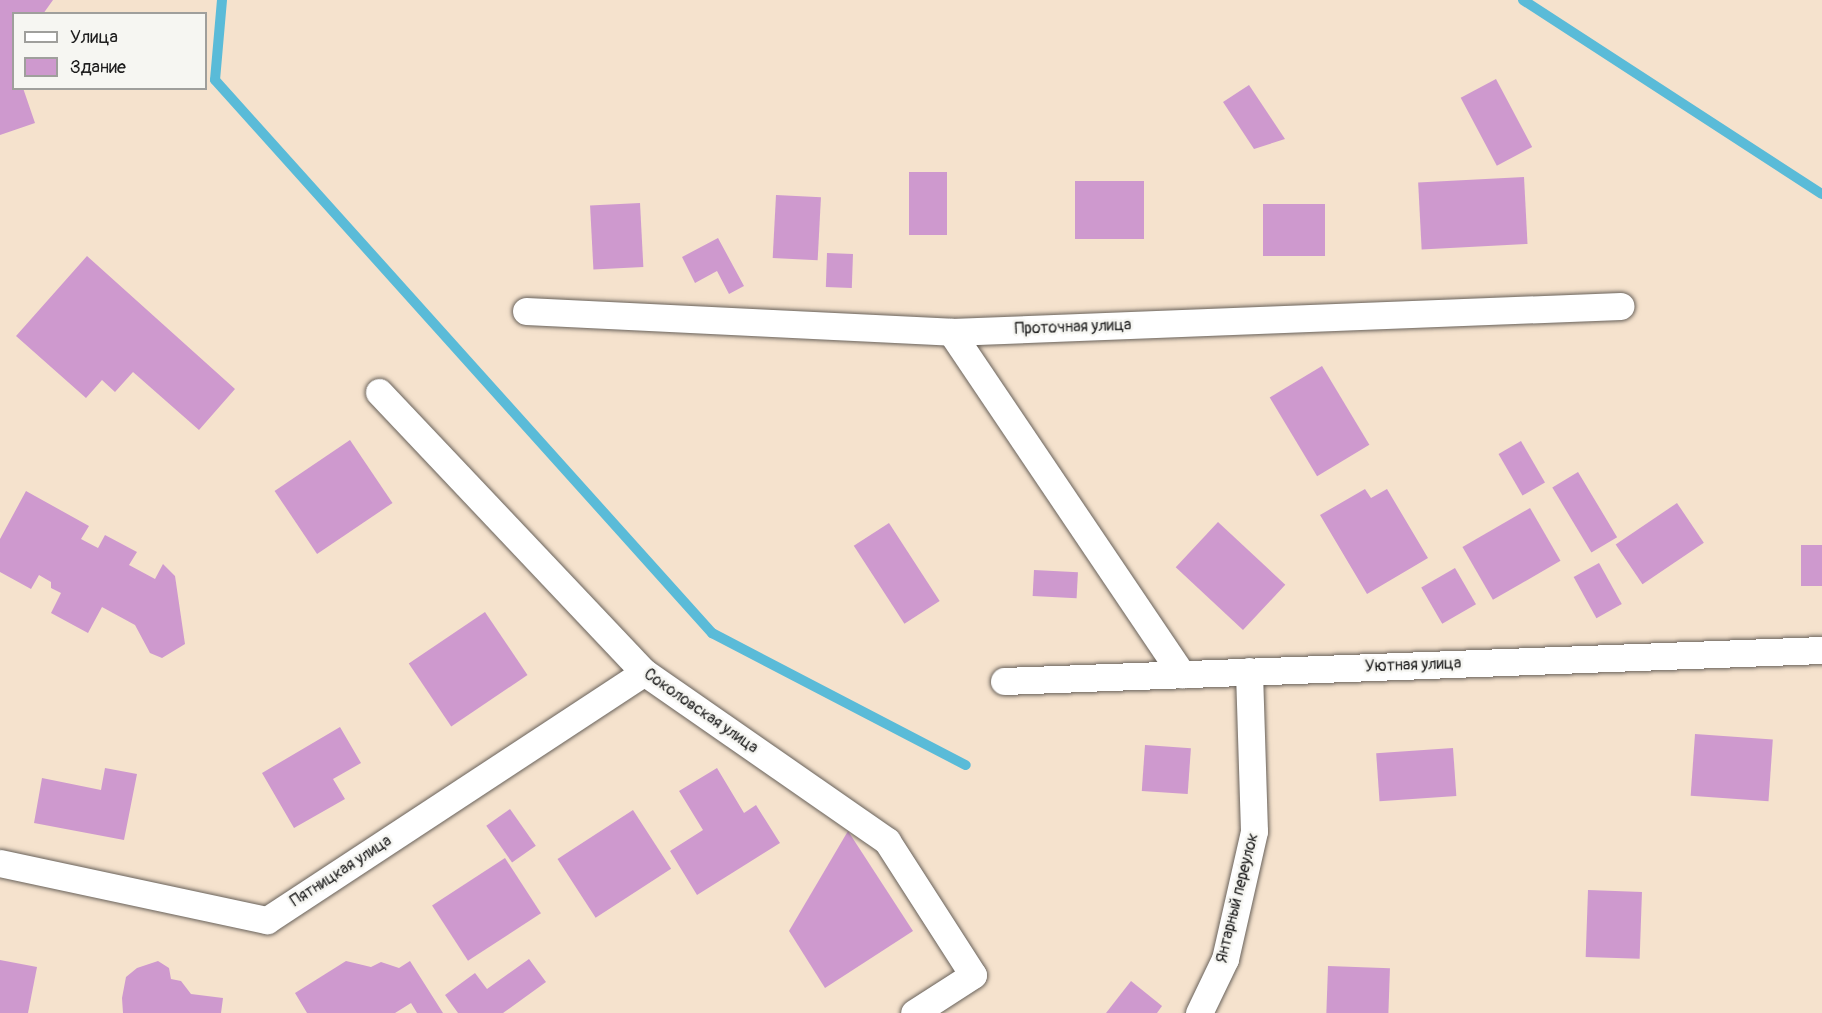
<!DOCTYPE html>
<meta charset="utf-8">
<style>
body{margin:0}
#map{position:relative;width:1822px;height:1013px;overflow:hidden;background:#f5e2cd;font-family:Pangolin,sans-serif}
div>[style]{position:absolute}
.stream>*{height:10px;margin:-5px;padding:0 5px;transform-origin:5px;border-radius:5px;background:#5abbd8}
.building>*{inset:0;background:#ce99ce;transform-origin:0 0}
.roads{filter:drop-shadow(0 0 2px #68615a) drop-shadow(0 0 2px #68615a)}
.minor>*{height:27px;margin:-13.5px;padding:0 13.5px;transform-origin:13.5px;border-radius:13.5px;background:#fff}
span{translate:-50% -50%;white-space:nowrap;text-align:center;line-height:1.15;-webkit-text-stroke:5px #f6f6f2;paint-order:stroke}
.street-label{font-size:16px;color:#1c1c1c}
.legend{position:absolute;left:12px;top:12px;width:195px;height:78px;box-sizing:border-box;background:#f6f6f2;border:2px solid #9f9f9c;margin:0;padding:8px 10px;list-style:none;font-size:18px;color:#1c1c1c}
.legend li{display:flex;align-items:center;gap:12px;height:30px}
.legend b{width:30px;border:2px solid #9f9f9c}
</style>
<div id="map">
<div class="stream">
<div style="left:222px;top:0;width:80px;rotate:95deg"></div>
<div style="left:215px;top:80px;width:744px;rotate:48.05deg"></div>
<div style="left:712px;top:633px;width:286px;rotate:27.5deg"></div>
<div style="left:1523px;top:0;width:356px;rotate:33deg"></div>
</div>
<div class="building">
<div style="clip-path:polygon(0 0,53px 0,43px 14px,14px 14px,14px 88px,23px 88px,35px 123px,0 135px)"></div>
<div style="left:1496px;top:79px;width:77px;height:40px;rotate:62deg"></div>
<div style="clip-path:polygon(1249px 85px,1285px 139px,1254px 149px,1223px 102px)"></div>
<div style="left:909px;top:172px;width:38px;height:63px"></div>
<div style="left:1524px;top:177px;width:67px;height:106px;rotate:87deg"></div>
<div style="left:1075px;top:181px;width:69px;height:58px"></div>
<div style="left:776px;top:195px;width:45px;height:63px;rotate:3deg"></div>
<div style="left:640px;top:203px;width:64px;height:50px;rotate:87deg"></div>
<div style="left:1263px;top:204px;width:62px;height:52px"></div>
<div style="clip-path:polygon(718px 238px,744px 286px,729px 294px,717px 271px,695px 283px,682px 257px)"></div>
<div style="left:827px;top:253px;width:26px;height:34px;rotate:2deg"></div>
<div style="clip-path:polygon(87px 256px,235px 389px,199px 430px,133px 372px,115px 392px,102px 380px,86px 398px,16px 336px)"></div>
<div style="left:1322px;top:366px;width:92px;height:61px;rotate:59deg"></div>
<div style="left:350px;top:440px;width:76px;height:91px;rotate:56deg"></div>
<div style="left:1521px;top:441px;width:48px;height:26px;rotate:60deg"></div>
<div style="left:1578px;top:472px;width:76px;height:30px;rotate:59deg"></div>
<div style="clip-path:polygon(1365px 489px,1371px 498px,1387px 489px,1428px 558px,1367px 594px,1320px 515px)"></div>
<div style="clip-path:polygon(26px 491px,89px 526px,81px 539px,98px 548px,105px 535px,137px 552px,129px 565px,155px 579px,163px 564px,175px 576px,185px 644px,162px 658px,150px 653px,135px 625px,102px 607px,88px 633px,51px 613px,61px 593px,51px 588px,51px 582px,39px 575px,31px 589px,0 572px,0 539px)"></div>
<div style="left:1677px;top:503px;width:48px;height:74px;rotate:56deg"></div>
<div style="left:1530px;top:508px;width:61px;height:78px;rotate:60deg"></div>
<div style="left:1218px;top:522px;width:92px;height:62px;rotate:43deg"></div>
<div style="left:889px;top:523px;width:93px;height:42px;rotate:57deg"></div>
<div style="left:1801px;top:545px;width:21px;height:41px"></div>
<div style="left:1599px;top:563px;width:47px;height:29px;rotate:61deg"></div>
<div style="left:1455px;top:568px;width:42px;height:39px;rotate:60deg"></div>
<div style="left:1034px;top:570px;width:44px;height:26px;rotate:3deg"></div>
<div style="left:485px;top:612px;width:76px;height:92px;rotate:56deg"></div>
<div style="clip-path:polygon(340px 727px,361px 763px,333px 779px,345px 799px,294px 828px,262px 773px)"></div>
<div style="left:1695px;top:734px;width:78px;height:62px;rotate:4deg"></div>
<div style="left:1145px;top:745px;width:46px;height:46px;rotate:4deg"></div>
<div style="left:1453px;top:748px;width:48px;height:77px;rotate:86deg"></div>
<div style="clip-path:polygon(105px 768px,137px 774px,124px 840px,34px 823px,42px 778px,101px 790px)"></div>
<div style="clip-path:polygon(717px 768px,744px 813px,756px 805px,780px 843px,697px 895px,670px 851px,703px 830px,679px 791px)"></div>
<div style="left:510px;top:809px;width:45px;height:29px;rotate:55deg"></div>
<div style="left:633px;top:810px;width:70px;height:90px;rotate:57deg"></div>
<div style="clip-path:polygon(848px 831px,913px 931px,825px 988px,789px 931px)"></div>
<div style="left:505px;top:858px;width:66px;height:87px;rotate:57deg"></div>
<div style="left:1588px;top:890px;width:54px;height:67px;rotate:2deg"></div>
<div style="clip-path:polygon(529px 959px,546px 982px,503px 1013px,458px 1013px,445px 995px,475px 973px,487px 989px)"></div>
<div style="clip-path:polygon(0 960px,37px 967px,28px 1013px,0 1013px)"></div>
<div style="clip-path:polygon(158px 961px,169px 968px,171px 979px,181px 981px,191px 994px,223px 998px,221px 1013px,123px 1013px,122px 998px,126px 977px,137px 968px)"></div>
<div style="clip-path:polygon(346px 961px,371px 967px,381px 962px,399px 968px,410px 961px,443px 1013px,417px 1013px,411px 1003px,395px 1013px,307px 1013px,295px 993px)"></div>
<div style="left:1328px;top:966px;width:62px;height:47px;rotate:2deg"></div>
<div style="clip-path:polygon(1131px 981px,1162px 1006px,1157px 1013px,1106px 1013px)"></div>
</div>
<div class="roads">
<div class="minor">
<div style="left:526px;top:311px;width:426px;rotate:2.8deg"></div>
<div style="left:951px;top:332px;width:670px;rotate:-2.23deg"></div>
<div style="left:951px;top:332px;width:413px;rotate:56deg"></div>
<div style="left:379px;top:392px;width:386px;rotate:46.6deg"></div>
<div style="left:644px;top:672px;width:296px;rotate:34.8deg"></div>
<div style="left:887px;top:841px;width:159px;rotate:57.3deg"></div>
<div style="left:973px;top:975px;width:70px;rotate:147.2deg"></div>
<div style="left:1004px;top:681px;width:819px;rotate:-2.17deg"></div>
<div style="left:0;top:863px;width:273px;rotate:12.1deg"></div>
<div style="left:267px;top:920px;width:451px;rotate:-33.3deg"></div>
<div style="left:1199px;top:1013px;width:60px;rotate:-64.3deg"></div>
<div style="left:1225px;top:959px;width:131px;rotate:-77.2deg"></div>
<div style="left:1254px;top:831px;width:160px;rotate:-91.8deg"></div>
</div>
</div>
<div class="street-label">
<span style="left:1073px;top:327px;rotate:-2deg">Проточная улица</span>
<span style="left:1413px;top:665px;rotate:-2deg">Уютная улица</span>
<span style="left:701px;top:711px;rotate:35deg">Соколовская улица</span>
<span style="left:341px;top:871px;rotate:-33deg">Пятницкая улица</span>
<span style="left:1237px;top:898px;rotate:-76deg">Янтарный переулок</span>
</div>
<ul class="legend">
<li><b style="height:8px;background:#fff"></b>Улица</li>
<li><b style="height:16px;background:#ce99ce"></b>Здание</li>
</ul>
</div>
